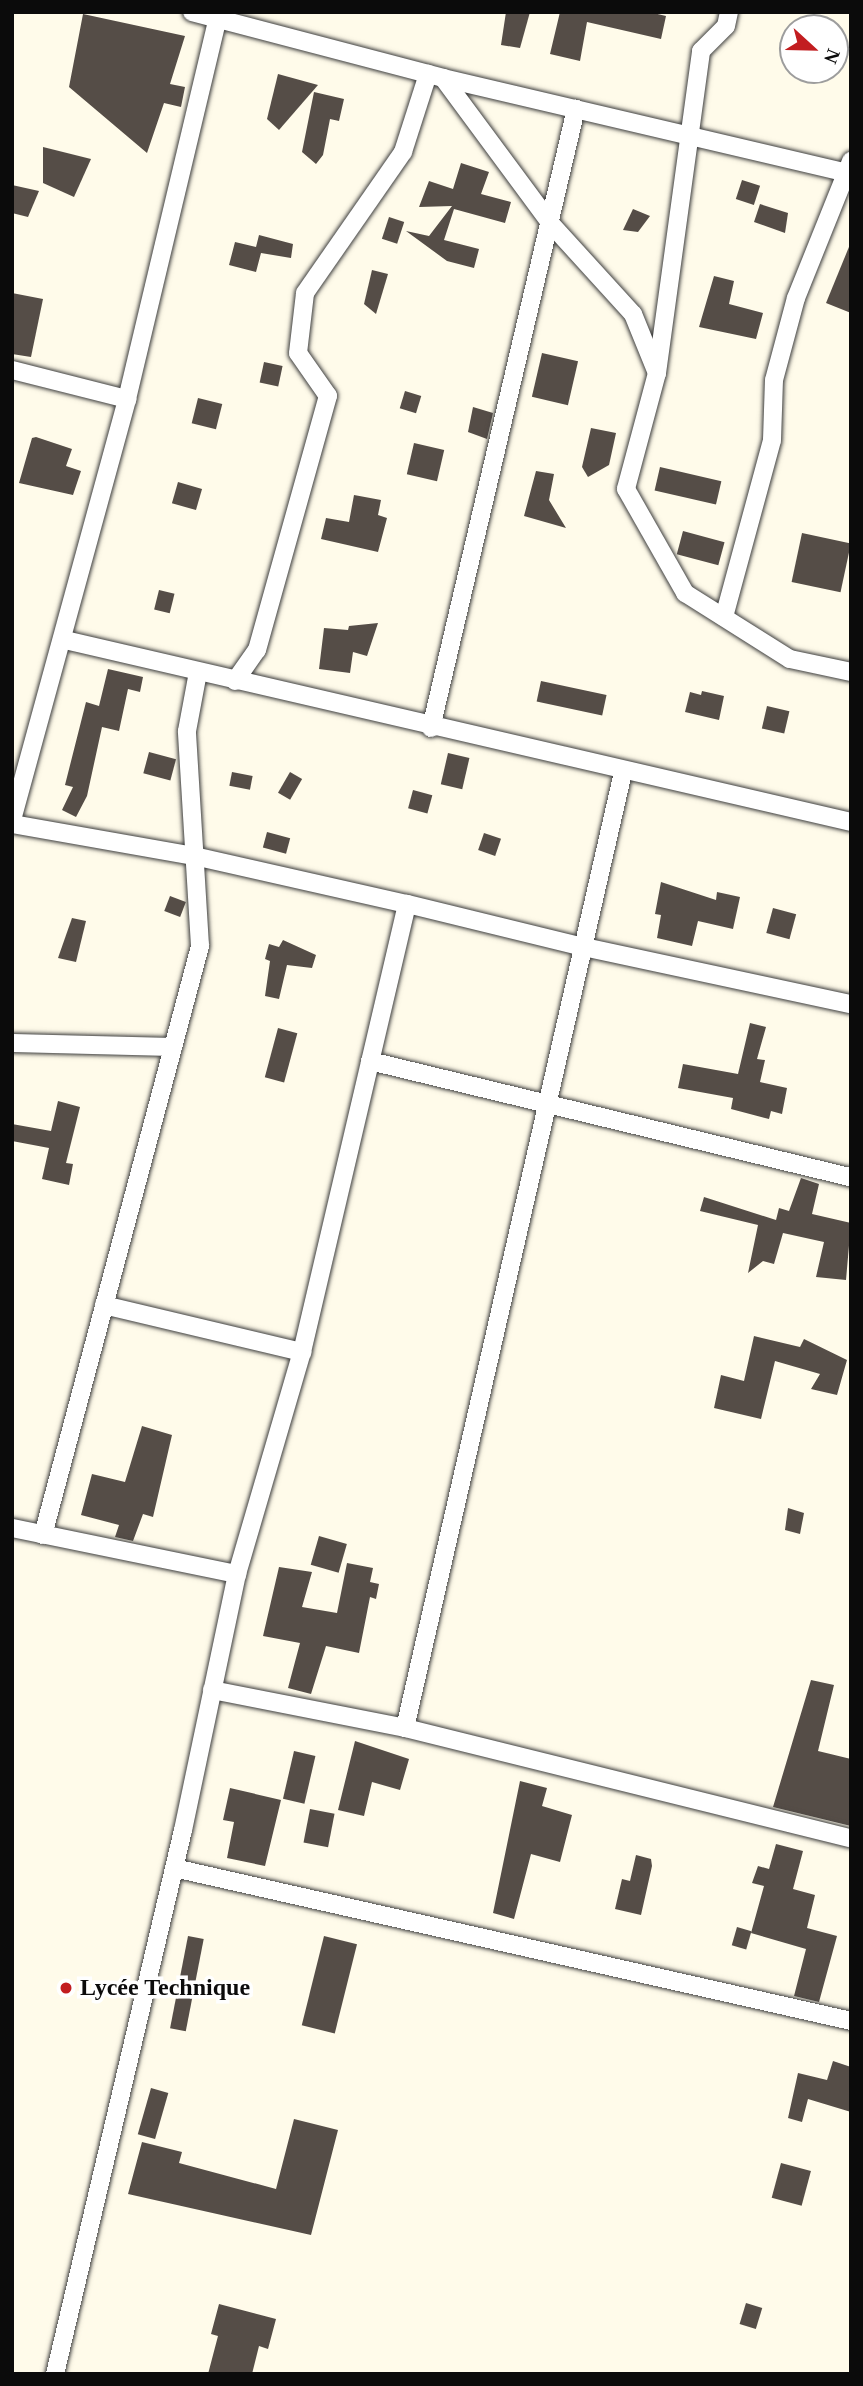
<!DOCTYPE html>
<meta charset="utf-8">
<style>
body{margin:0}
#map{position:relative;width:863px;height:2386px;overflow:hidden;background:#fffbea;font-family:Georgia,serif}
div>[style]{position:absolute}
.building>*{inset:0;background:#554d47;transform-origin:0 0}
.roads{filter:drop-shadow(0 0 2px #3e3e3e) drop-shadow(0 0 2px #3e3e3e)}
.street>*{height:18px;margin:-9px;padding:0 9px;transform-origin:9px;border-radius:9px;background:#fff}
.dots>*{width:19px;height:19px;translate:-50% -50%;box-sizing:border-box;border:4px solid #fff;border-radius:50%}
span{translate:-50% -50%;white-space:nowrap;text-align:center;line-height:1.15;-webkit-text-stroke:7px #fff;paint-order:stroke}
.poi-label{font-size:24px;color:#0b0b0b;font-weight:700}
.left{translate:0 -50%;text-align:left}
.frame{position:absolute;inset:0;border:14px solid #0b0b0b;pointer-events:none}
.north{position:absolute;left:779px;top:14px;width:70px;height:70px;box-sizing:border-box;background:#fff;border:2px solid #9d9d9d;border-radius:50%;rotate:112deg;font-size:19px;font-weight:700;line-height:28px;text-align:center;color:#0b0b0b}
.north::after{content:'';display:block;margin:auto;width:24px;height:32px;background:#c21d20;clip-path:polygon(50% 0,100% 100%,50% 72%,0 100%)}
</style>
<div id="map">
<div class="building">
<div style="clip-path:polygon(506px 12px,530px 12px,520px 48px,501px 45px)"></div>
<div style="clip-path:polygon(560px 12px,649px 12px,666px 16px,661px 39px,587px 22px,580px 61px,550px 54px)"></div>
<div style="clip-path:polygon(83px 14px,185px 36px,170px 84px,185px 87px,181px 107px,164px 103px,147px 153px,69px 87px)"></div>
<div style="clip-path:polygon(278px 74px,318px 85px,279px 130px,267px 119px)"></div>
<div style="clip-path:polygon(314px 92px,344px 99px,339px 121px,330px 119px,323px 155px,316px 164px,302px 152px)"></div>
<div style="clip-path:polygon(43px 147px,91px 159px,74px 197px,43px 183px)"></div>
<div style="clip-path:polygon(461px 163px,489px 172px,481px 194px,511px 202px,505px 223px,454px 209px,444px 240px,479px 249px,474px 268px,447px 261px,406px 231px,429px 236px,452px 206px,419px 207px,429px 181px,453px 189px)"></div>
<div style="left:742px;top:180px;width:19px;height:20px;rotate:18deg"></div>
<div style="clip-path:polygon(12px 185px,39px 191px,28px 217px,12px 213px)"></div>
<div style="clip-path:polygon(760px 204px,788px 213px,785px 233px,754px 222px)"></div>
<div style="clip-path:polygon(633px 209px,650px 216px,638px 232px,623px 230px)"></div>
<div style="left:389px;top:217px;width:16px;height:23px;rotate:18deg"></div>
<div style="clip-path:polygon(259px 235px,293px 244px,291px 258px,261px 253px,256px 272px,229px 265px,235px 242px,256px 247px)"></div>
<div style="clip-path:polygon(851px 242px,851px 313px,826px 303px)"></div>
<div style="clip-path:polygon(372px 270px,388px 274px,376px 314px,364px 304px)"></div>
<div style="clip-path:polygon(714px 276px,734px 281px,729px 304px,763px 313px,756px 339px,699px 327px)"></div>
<div style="clip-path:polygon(12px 293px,43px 299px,31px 357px,12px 354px)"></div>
<div style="left:542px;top:353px;width:37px;height:45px;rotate:13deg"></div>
<div style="left:264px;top:362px;width:19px;height:21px;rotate:12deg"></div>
<div style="left:405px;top:391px;width:17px;height:18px;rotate:17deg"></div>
<div style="left:198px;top:398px;width:25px;height:26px;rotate:14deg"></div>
<div style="clip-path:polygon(473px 407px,493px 413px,487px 439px,468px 432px)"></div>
<div style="clip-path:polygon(591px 428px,616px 433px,609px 465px,588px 477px,582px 467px)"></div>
<div style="clip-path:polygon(36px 437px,72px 449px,66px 466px,81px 471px,73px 495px,19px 483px,32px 438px)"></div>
<div style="left:414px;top:443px;width:31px;height:32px;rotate:13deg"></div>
<div style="left:660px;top:467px;width:63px;height:24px;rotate:13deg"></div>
<div style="clip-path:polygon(536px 471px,554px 474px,549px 500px,566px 528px,524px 516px)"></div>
<div style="left:178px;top:482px;width:25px;height:22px;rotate:16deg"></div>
<div style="clip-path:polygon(354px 495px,381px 500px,378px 515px,387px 518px,378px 552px,321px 539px,326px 518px,349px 522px)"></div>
<div style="left:683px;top:531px;width:43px;height:24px;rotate:15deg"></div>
<div style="left:802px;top:533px;width:50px;height:50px;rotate:12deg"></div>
<div style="left:159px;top:590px;width:16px;height:20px;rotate:14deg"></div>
<div style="clip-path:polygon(378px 623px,367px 656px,353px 652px,350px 673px,319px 669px,324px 628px,348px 630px,349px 626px)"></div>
<div style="clip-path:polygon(108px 669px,143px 677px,140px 692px,128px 689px,119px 731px,102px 727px,87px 796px,76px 817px,62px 810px,73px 787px,65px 785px,86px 702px,99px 706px)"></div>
<div style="left:541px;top:681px;width:67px;height:21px;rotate:12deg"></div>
<div style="clip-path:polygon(702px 691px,724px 696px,719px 720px,685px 712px,690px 692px,701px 695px)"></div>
<div style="left:767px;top:706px;width:23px;height:23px;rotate:13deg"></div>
<div style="left:149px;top:752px;width:28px;height:22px;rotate:15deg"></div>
<div style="left:448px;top:753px;width:22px;height:32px;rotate:13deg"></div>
<div style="left:232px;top:772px;width:21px;height:14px;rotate:11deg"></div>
<div style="left:290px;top:772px;width:14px;height:24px;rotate:30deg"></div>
<div style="left:413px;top:790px;width:20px;height:19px;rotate:15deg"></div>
<div style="left:267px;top:832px;width:24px;height:16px;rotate:15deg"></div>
<div style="left:484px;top:833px;width:18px;height:18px;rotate:19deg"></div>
<div style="clip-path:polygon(661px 882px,716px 900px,717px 892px,740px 897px,733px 929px,698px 921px,692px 946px,657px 938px,661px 915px,655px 914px)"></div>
<div style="left:170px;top:896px;width:17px;height:16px;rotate:21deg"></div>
<div style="left:773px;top:908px;width:24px;height:26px;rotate:15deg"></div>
<div style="clip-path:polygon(72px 918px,86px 921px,76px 962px,58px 958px)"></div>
<div style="clip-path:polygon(283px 940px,316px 955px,312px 968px,287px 965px,279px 999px,265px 996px,270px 961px,265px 959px,269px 944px,279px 947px)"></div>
<div style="clip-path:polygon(750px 1023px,766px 1027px,757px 1059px,765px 1060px,760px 1082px,787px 1088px,782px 1114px,771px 1111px,769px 1119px,731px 1109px,733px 1098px,678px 1088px,683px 1064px,738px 1074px)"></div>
<div style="left:278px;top:1028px;width:20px;height:51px;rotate:15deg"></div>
<div style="clip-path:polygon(58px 1101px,80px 1107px,66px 1163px,73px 1164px,69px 1185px,42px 1179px,49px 1148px,12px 1141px,12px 1124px,51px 1131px)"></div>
<div style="clip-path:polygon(801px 1178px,819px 1184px,812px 1214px,851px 1223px,846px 1280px,816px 1277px,824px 1242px,783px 1233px,774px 1264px,763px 1261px,748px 1273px,758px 1225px,700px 1211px,704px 1197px,776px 1220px,779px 1208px,789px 1211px)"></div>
<div style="clip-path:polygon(754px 1336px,800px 1347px,804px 1339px,847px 1360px,837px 1395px,811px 1389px,820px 1374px,775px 1361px,761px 1419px,714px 1408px,721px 1375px,744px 1381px)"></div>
<div style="clip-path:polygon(142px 1426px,172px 1435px,153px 1517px,143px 1514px,133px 1541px,115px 1537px,119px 1525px,81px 1515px,92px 1474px,125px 1482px)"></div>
<div style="clip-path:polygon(788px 1508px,804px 1513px,800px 1534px,785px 1530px)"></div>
<div style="left:319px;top:1536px;width:29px;height:30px;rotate:16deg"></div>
<div style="clip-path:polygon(347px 1563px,373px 1568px,370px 1582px,379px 1584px,376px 1599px,370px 1597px,359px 1653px,326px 1646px,311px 1694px,288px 1688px,300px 1643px,263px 1636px,279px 1567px,312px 1572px,302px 1607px,337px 1613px)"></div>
<div style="clip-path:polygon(811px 1680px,834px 1685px,818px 1751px,851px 1759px,851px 1826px,773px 1807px)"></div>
<div style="clip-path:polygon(355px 1741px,409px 1759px,400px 1790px,372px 1782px,364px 1816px,338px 1810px)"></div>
<div style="left:294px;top:1751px;width:22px;height:49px;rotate:13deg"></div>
<div style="clip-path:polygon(520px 1781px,547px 1788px,542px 1806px,572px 1815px,560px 1862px,531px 1854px,514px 1919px,493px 1913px)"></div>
<div style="clip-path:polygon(230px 1788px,281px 1800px,265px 1866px,227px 1858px,234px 1822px,223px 1820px)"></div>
<div style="left:310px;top:1809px;width:25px;height:34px;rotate:11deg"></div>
<div style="clip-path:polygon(776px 1844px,803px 1851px,793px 1889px,815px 1895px,807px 1928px,837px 1936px,819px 2002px,794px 1996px,806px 1949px,751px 1933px,764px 1886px,752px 1883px,758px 1866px,769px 1869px)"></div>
<div style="clip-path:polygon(636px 1855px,651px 1859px,652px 1866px,641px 1915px,615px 1909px,622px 1879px,630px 1881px)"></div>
<div style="left:737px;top:1927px;width:15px;height:19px;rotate:16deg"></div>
<div style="left:188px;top:1936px;width:16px;height:94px;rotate:11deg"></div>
<div style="left:324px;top:1936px;width:34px;height:92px;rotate:14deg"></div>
<div style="clip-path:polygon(833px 2061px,851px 2067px,851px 2112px,808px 2099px,802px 2122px,788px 2118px,798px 2073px,827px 2080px)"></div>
<div style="left:151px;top:2088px;width:18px;height:48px;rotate:16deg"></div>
<div style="clip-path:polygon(294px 2119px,338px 2130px,311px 2235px,128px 2194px,142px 2142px,182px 2152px,179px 2163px,276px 2189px)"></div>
<div style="left:781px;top:2163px;width:31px;height:36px;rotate:15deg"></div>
<div style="left:746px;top:2303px;width:17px;height:22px;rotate:17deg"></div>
<div style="clip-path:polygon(219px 2304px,276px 2319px,268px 2349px,259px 2346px,252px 2374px,208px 2374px,218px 2336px,211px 2334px)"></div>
</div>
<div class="roads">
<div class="street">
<div style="left:192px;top:12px;width:260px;rotate:14.7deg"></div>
<div style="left:443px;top:78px;width:182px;rotate:53.5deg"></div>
<div style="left:551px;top:224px;width:122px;rotate:47.7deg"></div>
<div style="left:633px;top:314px;width:64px;rotate:67.9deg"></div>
<div style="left:657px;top:373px;width:120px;rotate:105deg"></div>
<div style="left:626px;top:489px;width:120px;rotate:60.4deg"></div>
<div style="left:685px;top:593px;width:124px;rotate:32.2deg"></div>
<div style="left:790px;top:659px;width:62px;rotate:12deg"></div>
<div style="left:443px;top:78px;width:419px;rotate:13.2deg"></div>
<div style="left:12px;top:370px;width:119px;rotate:14.2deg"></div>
<div style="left:657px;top:373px;width:325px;rotate:-82.2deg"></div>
<div style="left:701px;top:51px;width:35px;rotate:-45deg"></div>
<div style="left:726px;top:26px;width:14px;rotate:-78deg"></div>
<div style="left:724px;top:617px;width:183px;rotate:-74.8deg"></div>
<div style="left:772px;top:440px;width:60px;rotate:-88.1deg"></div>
<div style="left:774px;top:380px;width:85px;rotate:-75deg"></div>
<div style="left:796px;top:298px;width:148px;rotate:-68.1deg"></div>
<div style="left:65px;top:640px;width:807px;rotate:13.04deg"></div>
<div style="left:235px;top:681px;width:38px;rotate:-55deg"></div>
<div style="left:257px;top:650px;width:264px;rotate:-74.4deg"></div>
<div style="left:328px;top:396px;width:52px;rotate:-124.9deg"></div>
<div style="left:298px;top:353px;width:60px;rotate:-83.3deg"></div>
<div style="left:305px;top:293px;width:172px;rotate:-55.2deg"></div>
<div style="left:403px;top:152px;width:82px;rotate:-72.2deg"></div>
<div style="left:431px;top:728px;width:636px;rotate:-76.82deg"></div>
<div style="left:12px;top:820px;width:436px;rotate:-74.7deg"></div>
<div style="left:127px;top:399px;width:398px;rotate:-76.6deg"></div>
<div style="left:12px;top:824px;width:185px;rotate:10deg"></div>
<div style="left:194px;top:856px;width:218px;rotate:12.7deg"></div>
<div style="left:12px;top:1043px;width:161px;rotate:1.4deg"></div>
<div style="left:370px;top:1061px;width:495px;rotate:13.6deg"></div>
<div style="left:104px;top:1305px;width:204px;rotate:13.4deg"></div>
<div style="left:12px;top:1528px;width:230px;rotate:11.6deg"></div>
<div style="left:237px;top:1574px;width:262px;rotate:101.9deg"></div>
<div style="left:183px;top:1830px;width:559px;rotate:103.24deg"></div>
<div style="left:43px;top:1535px;width:610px;rotate:-75.07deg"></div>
<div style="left:200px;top:946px;width:215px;rotate:-93.5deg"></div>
<div style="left:187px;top:731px;width:60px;rotate:-79.4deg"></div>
<div style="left:237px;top:1574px;width:231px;rotate:-73.7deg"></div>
<div style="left:302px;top:1352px;width:460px;rotate:-76.8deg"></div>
<div style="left:407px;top:904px;width:182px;rotate:13.7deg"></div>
<div style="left:584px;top:947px;width:273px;rotate:12.1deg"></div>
<div style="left:212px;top:1690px;width:197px;rotate:11.1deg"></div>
<div style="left:405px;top:1728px;width:459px;rotate:13.9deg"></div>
<div style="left:405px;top:1728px;width:981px;rotate:-77.15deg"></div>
<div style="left:174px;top:1868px;width:694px;rotate:12.73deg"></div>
</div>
</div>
<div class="dots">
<div style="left:66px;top:1988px;background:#c21d20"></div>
</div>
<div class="poi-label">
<span class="left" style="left:80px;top:1988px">Lycée Technique</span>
</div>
<div class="frame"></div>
<div class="north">N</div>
</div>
